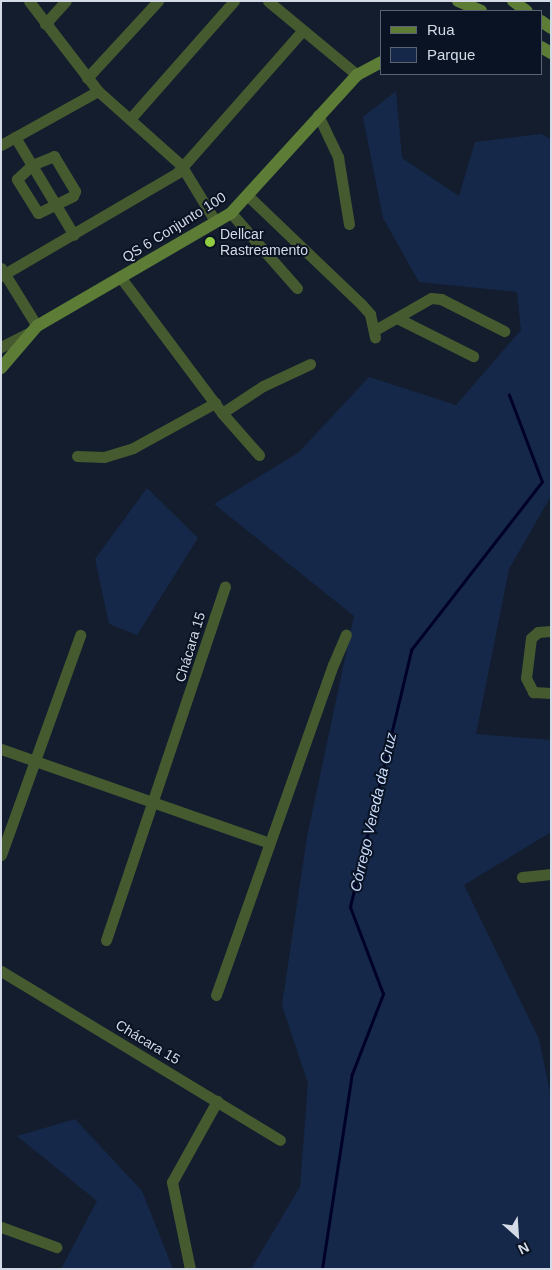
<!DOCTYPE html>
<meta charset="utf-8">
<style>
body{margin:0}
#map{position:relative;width:552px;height:1270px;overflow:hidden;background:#131d2d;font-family:Helvetica,sans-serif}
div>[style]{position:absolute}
.green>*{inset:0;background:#15284a}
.stream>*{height:2.5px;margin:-1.25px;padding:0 1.25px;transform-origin:1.25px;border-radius:1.25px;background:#000028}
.street>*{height:11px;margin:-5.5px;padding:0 5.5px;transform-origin:5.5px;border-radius:5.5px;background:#465a30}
.secondary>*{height:12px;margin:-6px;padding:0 6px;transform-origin:6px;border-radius:6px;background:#5d7d37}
.dots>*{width:14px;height:14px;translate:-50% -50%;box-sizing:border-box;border:2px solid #0a1323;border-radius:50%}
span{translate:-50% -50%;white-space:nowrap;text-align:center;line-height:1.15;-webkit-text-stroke:4px #0a1323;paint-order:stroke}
.street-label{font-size:14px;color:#d4dbe7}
.poi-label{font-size:14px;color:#d4dbe7}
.left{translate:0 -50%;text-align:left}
.water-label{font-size:15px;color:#c9dcfd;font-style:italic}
.frame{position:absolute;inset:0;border:2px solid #d4dbe7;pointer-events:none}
.legend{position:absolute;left:380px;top:10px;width:162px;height:65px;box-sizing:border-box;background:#0a1323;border:1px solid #5b6371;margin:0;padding:6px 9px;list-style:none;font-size:15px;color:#d4dbe7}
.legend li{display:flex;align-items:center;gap:10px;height:25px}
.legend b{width:25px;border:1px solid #5b6371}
.north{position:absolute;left:492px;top:1210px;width:50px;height:50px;-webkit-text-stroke:4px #0a1323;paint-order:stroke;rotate:154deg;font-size:14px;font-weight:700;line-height:20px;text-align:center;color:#d4dbe7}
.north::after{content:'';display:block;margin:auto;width:18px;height:22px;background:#d4dbe7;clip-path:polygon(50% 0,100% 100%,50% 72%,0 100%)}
</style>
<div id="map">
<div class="green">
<div style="clip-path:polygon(396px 91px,402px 158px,459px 196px,475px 142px,541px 134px,551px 139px,551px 496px,509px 569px,476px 734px,551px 740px,551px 832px,464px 885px,539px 1039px,551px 1097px,551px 1269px,251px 1269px,300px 1187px,308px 1083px,282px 1005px,307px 837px,354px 616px,214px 504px,298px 453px,369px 377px,456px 405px,521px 330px,517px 292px,419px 282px,383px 218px,363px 117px)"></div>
<div style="clip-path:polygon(147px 488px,198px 538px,137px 635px,109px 624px,95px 559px)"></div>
<div style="clip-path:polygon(75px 1119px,142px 1191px,173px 1269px,61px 1269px,97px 1201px,17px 1136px)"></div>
</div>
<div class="stream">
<div style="left:322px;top:1269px;width:197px;rotate:-81.3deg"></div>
<div style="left:352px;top:1074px;width:86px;rotate:-68.8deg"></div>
<div style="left:383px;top:994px;width:93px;rotate:-110.8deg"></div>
<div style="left:350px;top:907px;width:264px;rotate:-76.6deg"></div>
<div style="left:411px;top:650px;width:213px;rotate:-52.1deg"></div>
<div style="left:542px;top:482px;width:93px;rotate:-110.8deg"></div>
</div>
<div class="street">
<div style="left:268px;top:1px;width:116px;rotate:39.7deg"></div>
<div style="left:45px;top:24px;width:31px;rotate:-48deg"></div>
<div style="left:87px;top:78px;width:105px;rotate:-47.3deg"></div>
<div style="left:98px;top:91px;width:111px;rotate:41.7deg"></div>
<div style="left:181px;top:165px;width:66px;rotate:58.7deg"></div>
<div style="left:318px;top:115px;width:47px;rotate:64.5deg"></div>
<div style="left:338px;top:157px;width:68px;rotate:80.7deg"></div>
<div style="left:130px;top:119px;width:157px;rotate:-48.6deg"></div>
<div style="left:15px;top:137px;width:114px;rotate:59deg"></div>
<div style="left:1px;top:145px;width:111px;rotate:-29.1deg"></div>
<div style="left:98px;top:91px;width:113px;rotate:-127.5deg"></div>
<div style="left:54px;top:156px;width:41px;rotate:59deg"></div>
<div style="left:75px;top:191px;width:5px;rotate:112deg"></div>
<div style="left:73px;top:196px;width:39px;rotate:154deg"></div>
<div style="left:38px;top:213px;width:40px;rotate:-122deg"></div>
<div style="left:17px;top:179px;width:21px;rotate:-43deg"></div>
<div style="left:32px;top:165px;width:24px;rotate:-22deg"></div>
<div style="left:247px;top:195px;width:159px;rotate:43.7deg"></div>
<div style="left:362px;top:305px;width:12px;rotate:48deg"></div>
<div style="left:370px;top:314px;width:24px;rotate:78deg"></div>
<div style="left:231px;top:213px;width:100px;rotate:48.7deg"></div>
<div style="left:1px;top:268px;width:68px;rotate:58.2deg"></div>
<div style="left:1px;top:276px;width:204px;rotate:-30.3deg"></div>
<div style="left:177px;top:173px;width:189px;rotate:-48.6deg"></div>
<div style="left:121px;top:278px;width:169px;rotate:53.2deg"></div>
<div style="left:222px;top:413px;width:56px;rotate:48.6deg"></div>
<div style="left:399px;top:319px;width:83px;rotate:26.6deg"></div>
<div style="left:375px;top:330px;width:64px;rotate:-29.7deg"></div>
<div style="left:431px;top:298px;width:10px;rotate:6deg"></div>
<div style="left:441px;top:299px;width:71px;rotate:26.9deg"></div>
<div style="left:1px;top:347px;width:30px;rotate:-27deg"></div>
<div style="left:222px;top:413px;width:49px;rotate:-33.4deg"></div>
<div style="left:263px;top:386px;width:52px;rotate:-25.1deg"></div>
<div style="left:77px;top:456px;width:27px;rotate:2deg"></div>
<div style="left:104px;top:457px;width:30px;rotate:-17deg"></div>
<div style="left:133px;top:448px;width:94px;rotate:-28.8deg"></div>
<div style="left:551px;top:631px;width:13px;rotate:176deg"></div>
<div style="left:538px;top:632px;width:9px;rotate:139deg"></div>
<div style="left:531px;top:638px;width:40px;rotate:97.1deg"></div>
<div style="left:526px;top:678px;width:16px;rotate:63deg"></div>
<div style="left:533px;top:692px;width:18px;rotate:3deg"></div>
<div style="left:1px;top:749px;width:284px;rotate:19.3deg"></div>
<div style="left:1px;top:855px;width:234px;rotate:-70.2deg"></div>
<div style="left:522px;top:877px;width:29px;rotate:-6deg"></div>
<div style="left:106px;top:940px;width:373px;rotate:-71.4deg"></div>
<div style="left:1px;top:971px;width:326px;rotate:31.2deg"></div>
<div style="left:216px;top:995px;width:350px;rotate:-70.5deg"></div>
<div style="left:333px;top:665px;width:33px;rotate:-67deg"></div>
<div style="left:1px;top:1227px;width:59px;rotate:20deg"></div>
<div style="left:190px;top:1269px;width:89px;rotate:-101.7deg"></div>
<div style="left:172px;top:1182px;width:93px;rotate:-60.9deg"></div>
</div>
<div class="secondary">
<div style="left:458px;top:1px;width:25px;rotate:23deg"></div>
<div style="left:513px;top:1px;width:17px;rotate:36deg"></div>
<div style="left:541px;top:21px;width:12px;rotate:35deg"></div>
<div style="left:541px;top:47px;width:12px;rotate:31deg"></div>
<div style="left:1px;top:368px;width:55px;rotate:-49.4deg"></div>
<div style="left:37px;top:326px;width:225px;rotate:-30.2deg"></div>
<div style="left:231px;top:213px;width:187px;rotate:-47.6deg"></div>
<div style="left:357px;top:75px;width:27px;rotate:-28deg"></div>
</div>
<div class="dots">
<div style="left:210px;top:242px;background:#91cd40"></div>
</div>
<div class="street-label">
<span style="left:174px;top:227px;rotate:-32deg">QS 6 Conjunto 100</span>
<span style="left:190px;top:647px;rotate:-73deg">Chácara 15</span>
<span style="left:148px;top:1042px;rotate:31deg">Chácara 15</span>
</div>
<div class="poi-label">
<span class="left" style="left:220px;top:242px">Dellcar<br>Rastreamento</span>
</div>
<div class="water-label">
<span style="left:373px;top:812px;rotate:-77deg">Córrego Vereda da Cruz</span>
</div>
<div class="frame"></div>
<ul class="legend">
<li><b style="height:6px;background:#5d7d37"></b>Rua</li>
<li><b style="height:14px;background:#15284a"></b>Parque</li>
</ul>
<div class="north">N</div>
</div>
